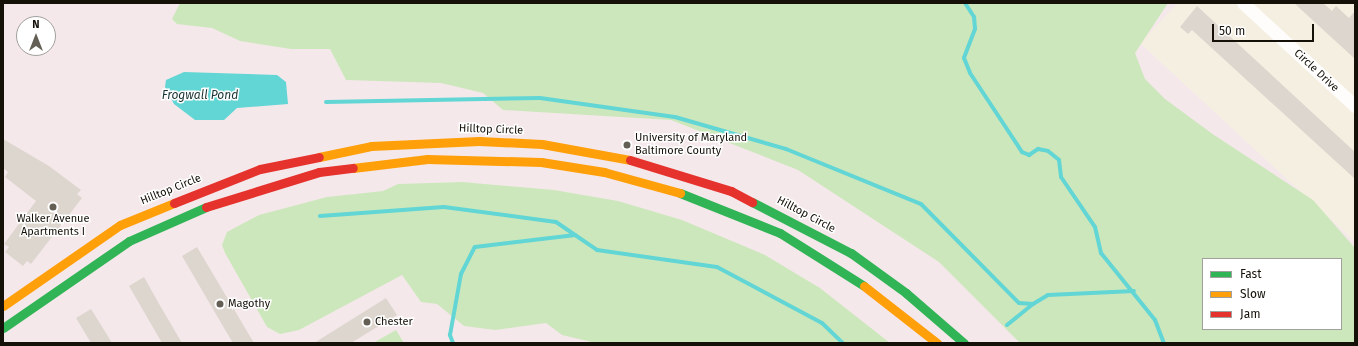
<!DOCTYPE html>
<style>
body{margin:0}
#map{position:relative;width:1358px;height:346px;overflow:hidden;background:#f5efe2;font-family:"Fira Sans",sans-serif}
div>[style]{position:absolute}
.education>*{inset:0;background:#f5e8eb}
.green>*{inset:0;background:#cde7bc}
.water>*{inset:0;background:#62d5d5}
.stream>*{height:4px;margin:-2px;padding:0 2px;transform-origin:2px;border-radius:2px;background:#62d5d5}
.building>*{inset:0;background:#ddd6ce}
.street>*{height:13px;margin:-6.5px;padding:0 6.5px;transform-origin:6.5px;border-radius:6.5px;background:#fefdfb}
.fast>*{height:9px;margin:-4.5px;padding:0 4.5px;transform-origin:4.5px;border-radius:4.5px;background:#30b455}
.slow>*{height:9px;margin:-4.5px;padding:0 4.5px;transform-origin:4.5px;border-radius:4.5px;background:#ff9f0a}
.jam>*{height:9px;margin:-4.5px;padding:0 4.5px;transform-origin:4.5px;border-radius:4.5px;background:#e5322d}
.dots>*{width:11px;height:11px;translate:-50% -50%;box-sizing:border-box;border:2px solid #fff;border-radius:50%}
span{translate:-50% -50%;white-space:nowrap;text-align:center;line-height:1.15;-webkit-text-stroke:3px #fff;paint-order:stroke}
.street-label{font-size:11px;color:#151109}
.poi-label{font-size:11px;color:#151109}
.left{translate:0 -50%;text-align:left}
.water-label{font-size:12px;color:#183132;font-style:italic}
.frame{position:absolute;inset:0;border:4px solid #151109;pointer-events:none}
.legend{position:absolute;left:1202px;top:258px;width:140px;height:72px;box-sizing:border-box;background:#fff;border:1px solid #a1a09d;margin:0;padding:5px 7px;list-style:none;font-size:12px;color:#151109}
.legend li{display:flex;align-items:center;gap:8px;height:20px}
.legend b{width:20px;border:1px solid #a1a09d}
.north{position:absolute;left:16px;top:16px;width:40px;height:40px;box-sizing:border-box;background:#fff;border:1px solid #a1a09d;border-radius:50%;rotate:0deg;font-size:11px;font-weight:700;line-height:16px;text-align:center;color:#151109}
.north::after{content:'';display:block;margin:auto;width:14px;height:18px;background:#635f55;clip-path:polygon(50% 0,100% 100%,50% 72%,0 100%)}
.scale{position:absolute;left:1212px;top:24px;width:102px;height:18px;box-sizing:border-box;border:2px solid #151109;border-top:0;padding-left:5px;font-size:12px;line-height:14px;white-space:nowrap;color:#151109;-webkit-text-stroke:3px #fff;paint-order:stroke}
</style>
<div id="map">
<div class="education">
<div style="clip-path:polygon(evenodd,3px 3px,1178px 3px,1140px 43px,1355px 242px,1355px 343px,3px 343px,3px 3px,24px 24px,48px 24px,48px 48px,24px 48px,24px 24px,3px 3px,1203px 259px,1341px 259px,1341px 329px,1203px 329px,1203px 259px)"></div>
</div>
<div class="green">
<div style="clip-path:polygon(evenodd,180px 3px,1168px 3px,1135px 53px,1145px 79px,1165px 99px,1214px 135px,1313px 200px,1355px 248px,1355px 343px,1020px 343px,939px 262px,798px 170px,671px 120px,503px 110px,483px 93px,441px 83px,346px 80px,330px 49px,291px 49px,240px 41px,212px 28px,177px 24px,172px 19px,180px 3px,1203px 259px,1341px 259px,1341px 329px,1203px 329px,1203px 259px)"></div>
<div style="clip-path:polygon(462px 182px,554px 190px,618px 201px,682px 220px,765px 255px,820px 288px,890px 343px,596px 343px,562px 335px,546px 323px,495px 330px,464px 326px,437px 304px,421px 302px,402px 275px,299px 330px,280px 334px,267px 327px,225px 253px,222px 245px,227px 232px,259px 215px,327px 197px,383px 191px,398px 184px)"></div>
<div style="clip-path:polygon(396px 330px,404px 343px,373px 343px)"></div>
</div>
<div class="water">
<div style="clip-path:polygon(184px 72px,277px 75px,286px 82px,288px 104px,237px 108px,224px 120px,195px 120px,174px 104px,165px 87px,166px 80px)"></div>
</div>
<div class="stream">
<div style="left:965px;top:3px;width:17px;rotate:57deg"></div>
<div style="left:974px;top:17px;width:12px;rotate:85deg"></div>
<div style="left:975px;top:29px;width:31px;rotate:111deg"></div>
<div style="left:964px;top:58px;width:16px;rotate:68deg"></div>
<div style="left:970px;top:73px;width:95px;rotate:56.6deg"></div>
<div style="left:1022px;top:152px;width:8px;rotate:23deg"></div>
<div style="left:1029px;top:155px;width:11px;rotate:-34deg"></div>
<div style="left:1038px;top:149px;width:10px;rotate:11deg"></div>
<div style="left:1048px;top:151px;width:14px;rotate:39deg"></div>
<div style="left:1059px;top:160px;width:17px;rotate:83deg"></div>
<div style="left:1061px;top:177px;width:60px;rotate:55.8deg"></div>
<div style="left:1095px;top:227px;width:27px;rotate:77deg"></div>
<div style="left:1101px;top:253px;width:86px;rotate:51.1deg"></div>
<div style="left:1155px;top:320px;width:25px;rotate:69deg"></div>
<div style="left:326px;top:102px;width:214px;rotate:-1.1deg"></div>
<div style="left:540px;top:98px;width:136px;rotate:8deg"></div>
<div style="left:675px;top:117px;width:116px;rotate:16.1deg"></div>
<div style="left:786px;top:149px;width:146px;rotate:22.2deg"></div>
<div style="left:921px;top:204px;width:139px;rotate:45.3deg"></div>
<div style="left:1019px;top:303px;width:14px;rotate:4deg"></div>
<div style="left:1033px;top:304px;width:17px;rotate:-31deg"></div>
<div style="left:1048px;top:295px;width:86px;rotate:-2.7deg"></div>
<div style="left:320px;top:216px;width:124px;rotate:-4.2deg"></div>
<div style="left:444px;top:207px;width:113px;rotate:7.6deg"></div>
<div style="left:556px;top:222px;width:50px;rotate:34.3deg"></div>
<div style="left:597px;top:250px;width:121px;rotate:8.1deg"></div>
<div style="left:717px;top:267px;width:119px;rotate:28.1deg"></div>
<div style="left:822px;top:323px;width:29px;rotate:44deg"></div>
<div style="left:1007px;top:325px;width:33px;rotate:-39deg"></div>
<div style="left:453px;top:343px;width:9px;rotate:-111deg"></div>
<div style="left:450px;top:335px;width:62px;rotate:-79.8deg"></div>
<div style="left:461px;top:274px;width:30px;rotate:-63deg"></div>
<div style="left:475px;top:247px;width:101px;rotate:-6.8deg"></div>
</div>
<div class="building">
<div style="clip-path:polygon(1294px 3px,1323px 3px,1332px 11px,1336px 6px,1349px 18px,1355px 11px,1355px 59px)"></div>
<div style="clip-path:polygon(1197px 6px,1355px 152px,1355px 179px,1192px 30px,1188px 34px,1180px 27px)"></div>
<div style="clip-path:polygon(3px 139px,49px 166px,81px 190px,77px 194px,82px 198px,31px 264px,27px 261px,23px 266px,5px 252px,9px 247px,4px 244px,36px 201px,5px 177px,8px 172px,3px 168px)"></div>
<div style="clip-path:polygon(197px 247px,254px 343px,233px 343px,224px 328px,182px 256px)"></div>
<div style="clip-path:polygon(144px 277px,158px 302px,182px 343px,162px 343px,129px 286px)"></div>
<div style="clip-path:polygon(386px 298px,397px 315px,351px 343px,314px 343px)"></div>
<div style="clip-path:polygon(91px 309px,106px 333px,112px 343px,91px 343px,76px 318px)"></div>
</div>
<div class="street">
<div style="left:1243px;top:3px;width:152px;rotate:42.6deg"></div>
</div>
<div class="fast">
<div style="left:680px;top:193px;width:108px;rotate:21.8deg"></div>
<div style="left:780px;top:233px;width:99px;rotate:32.2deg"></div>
<div style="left:752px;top:202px;width:111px;rotate:27.3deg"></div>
<div style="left:851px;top:253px;width:68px;rotate:36deg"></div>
<div style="left:906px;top:293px;width:77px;rotate:40.8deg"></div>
<div style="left:3px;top:328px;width:153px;rotate:-34.6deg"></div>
<div style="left:129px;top:241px;width:84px;rotate:-23.8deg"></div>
</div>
<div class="slow">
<div style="left:319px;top:157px;width:53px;rotate:-11.9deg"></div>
<div style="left:371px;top:146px;width:108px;rotate:-2.7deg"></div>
<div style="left:479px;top:141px;width:63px;rotate:2.7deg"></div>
<div style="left:542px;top:144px;width:89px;rotate:10.3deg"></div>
<div style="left:353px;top:168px;width:75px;rotate:-6.9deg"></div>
<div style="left:427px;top:159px;width:114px;rotate:1.5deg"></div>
<div style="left:541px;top:162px;width:64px;rotate:9deg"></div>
<div style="left:604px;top:172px;width:79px;rotate:15.4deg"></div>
<div style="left:864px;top:286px;width:93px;rotate:38deg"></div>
<div style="left:3px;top:306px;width:142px;rotate:-34.7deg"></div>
<div style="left:120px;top:225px;width:58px;rotate:-22.2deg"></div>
</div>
<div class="jam">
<div style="left:630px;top:160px;width:106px;rotate:17.1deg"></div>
<div style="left:731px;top:191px;width:24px;rotate:28deg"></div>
<div style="left:174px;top:203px;width:92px;rotate:-21.6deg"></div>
<div style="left:260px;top:169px;width:60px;rotate:-11.5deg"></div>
<div style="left:206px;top:207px;width:118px;rotate:-17.2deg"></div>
<div style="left:319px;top:172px;width:34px;rotate:-7deg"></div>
</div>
<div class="dots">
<div style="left:627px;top:145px;background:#635f55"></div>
<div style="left:53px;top:207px;background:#635f55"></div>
<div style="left:220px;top:304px;background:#635f55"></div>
<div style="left:367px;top:322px;background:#635f55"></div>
</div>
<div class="street-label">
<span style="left:1316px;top:71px;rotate:43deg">Circle Drive</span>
<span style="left:491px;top:130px;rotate:2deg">Hilltop Circle</span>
<span style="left:171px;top:190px;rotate:-22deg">Hilltop Circle</span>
<span style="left:806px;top:215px;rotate:28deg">Hilltop Circle</span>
</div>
<div class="poi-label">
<span class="left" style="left:635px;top:145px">University of Maryland<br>Baltimore County</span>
<span style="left:53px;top:226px">Walker Avenue<br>Apartments I</span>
<span class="left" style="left:228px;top:304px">Magothy</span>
<span class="left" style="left:375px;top:322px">Chester</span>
</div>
<div class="water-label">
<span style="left:200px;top:96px">Frogwall Pond</span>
</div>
<div class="frame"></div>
<ul class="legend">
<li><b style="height:5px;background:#30b455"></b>Fast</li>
<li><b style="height:5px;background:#ff9f0a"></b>Slow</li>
<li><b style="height:5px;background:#e5322d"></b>Jam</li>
</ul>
<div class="north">N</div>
<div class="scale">50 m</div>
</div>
